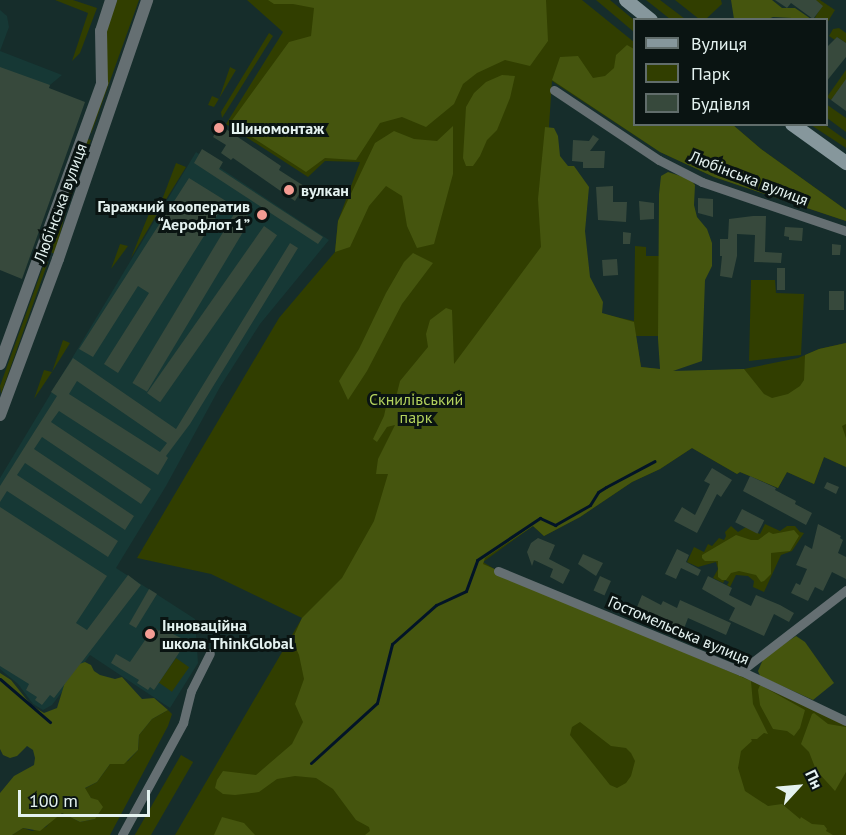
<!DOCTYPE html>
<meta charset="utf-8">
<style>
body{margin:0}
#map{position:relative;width:846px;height:835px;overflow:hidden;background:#162d2b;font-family:"PT Sans",sans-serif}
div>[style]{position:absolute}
.built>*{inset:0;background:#163835}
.green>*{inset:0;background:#313e00;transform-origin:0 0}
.forest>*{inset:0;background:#45550e}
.stream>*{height:3px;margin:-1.5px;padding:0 1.5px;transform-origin:1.5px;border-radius:1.5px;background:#021427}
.building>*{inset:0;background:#37493c;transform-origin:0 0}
.minor>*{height:9px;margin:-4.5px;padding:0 4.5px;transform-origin:4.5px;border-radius:4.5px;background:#656f72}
.tertiary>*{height:12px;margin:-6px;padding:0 6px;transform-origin:6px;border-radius:6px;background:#656f72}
.secondary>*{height:14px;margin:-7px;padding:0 7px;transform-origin:7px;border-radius:7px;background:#86979c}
.dots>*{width:16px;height:16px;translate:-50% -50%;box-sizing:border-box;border:3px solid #0a1412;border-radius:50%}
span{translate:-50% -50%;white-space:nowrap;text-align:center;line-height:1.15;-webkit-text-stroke:6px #0a1412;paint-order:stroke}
.poi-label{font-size:16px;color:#e4f2f0;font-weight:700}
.left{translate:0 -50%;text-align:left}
.right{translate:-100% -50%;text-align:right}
.street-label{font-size:16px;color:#e4f2f0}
.park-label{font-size:16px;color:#b3d25d}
.legend{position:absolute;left:633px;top:18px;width:195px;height:108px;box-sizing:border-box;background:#0a1412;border:2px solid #616d6b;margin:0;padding:8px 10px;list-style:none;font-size:18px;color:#e4f2f0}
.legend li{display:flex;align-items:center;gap:12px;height:30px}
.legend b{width:30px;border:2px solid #616d6b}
.north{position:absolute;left:768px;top:757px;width:60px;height:60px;-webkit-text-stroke:4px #0a1412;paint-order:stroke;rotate:64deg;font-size:16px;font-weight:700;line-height:24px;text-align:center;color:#e4f2f0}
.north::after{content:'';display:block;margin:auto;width:21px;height:27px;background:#e4f2f0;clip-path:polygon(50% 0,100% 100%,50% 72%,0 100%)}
.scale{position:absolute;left:18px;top:790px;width:132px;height:27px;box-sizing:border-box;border:3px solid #e4f2f0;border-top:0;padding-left:8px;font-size:18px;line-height:21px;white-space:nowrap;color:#e4f2f0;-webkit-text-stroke:4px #0a1412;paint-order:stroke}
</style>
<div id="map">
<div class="built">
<div style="clip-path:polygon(0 10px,7px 16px,9px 27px,0 51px,62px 75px,50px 85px,0 229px)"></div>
<div style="clip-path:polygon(196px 152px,329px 240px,260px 324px,220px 387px,166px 486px,116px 568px,195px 619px,198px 663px,170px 708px,90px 655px,52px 705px,43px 710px,33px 704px,18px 684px,0 669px,0 478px)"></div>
</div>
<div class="green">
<div style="clip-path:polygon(55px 0,73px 0,97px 8px,80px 53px,72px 61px,88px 13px)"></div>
<div style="clip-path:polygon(117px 0,139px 0,91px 134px,104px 38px)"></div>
<div style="clip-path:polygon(247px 0,582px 0,634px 42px,634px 124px,733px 125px,761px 149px,846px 210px,846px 221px,714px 177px,660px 152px,552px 81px,541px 247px,541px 300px,634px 321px,635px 246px,646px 247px,646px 256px,661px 256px,660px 336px,636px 336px,641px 367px,686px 372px,744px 369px,798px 358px,819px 349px,846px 343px,846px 467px,824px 457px,814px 484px,787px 472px,778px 488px,740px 472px,737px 474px,692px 448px,660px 469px,632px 482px,580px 517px,544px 536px,533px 526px,483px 562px,496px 570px,718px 667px,756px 681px,846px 724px,846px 835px,175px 835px,302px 618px,211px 574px,137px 558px,279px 318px,335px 252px,338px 221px,360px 162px,325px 161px,308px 177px,226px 124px,283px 32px)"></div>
<div style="clip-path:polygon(596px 0,610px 0,634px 20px,634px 32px)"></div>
<div style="clip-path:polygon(646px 0,660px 0,685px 19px,670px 19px)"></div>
<div style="clip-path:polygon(675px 0,721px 0,722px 4px,706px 19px,699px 19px)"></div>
<div style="clip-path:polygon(815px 0,820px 0,835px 10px,827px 23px,826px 20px,814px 19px,822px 6px)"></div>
<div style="clip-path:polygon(839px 28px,846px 33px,846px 43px,837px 37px,835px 40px,829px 36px,833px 29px)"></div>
<div style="clip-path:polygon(269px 33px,273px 36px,222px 118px,221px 112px)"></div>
<div style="clip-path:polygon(230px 67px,236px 70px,214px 107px,208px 105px,212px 96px,219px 99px)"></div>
<div style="clip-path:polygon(846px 70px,846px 81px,831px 100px,827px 97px)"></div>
<div style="clip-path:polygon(826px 104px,846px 118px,846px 132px,827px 118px)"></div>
<div style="clip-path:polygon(811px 125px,825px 125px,846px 140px,846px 148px)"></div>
<div style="clip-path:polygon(87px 139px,91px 140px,70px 200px,67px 199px)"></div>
<div style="clip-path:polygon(176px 163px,186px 167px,162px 206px,160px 205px)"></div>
<div style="left:62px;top:210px;width:4px;height:44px;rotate:14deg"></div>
<div style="clip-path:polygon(150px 211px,157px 214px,131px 258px)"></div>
<div style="clip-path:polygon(120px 244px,128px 246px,111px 269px)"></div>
<div style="clip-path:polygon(45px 261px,48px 262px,1px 394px,0 386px)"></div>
<div style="clip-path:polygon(751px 280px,775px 280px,776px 293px,804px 294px,801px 355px,749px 361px)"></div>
<div style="clip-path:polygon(63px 340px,70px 343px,52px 372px,34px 399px,44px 370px,52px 372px)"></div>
<div style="clip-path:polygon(765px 524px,780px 531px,787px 526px,795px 526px,800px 532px,804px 533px,792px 551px,781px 555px,764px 592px,753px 587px,754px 581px,748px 576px,736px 575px,730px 587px,727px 585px,729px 582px,725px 580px,723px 583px,713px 578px,718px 569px,716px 562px,698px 567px,687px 562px,694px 547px,704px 552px,708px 544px,712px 546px,719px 538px,724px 540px,726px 536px,725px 532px,731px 526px,738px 532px,746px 527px,760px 534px)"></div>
<div style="left:176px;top:658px;width:16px;height:30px;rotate:35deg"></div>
<div style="clip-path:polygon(168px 710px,172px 714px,168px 726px,110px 835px,12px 835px,23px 828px,32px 831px,46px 827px,55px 816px,62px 813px,80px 822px,95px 819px,91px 798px,84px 789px,97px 782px,110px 764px,128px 761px,138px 750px,139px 735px,152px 719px)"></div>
<div style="left:181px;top:755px;width:14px;height:93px;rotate:30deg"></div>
</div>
<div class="forest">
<div style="clip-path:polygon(268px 0,546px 0,548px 41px,530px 66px,505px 60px,477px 73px,463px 84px,454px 104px,426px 127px,402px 117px,380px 123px,356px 160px,325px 158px,306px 172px,230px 123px,289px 42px,311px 36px,314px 8px,293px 4px,274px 4px)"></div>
<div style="clip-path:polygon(731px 0,772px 0,782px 8px,795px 8px,811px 19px,773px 17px,768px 19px,734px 19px)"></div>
<div style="clip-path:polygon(627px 45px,634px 49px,634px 124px,733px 125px,761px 149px,846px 210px,846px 221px,714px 177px,660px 152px,552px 80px,560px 57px,578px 56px,593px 78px,605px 76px,614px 68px,616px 55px)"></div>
<div style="clip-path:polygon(502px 75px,515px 76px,510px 98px,497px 130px,487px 140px,480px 156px,473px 166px,466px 166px,463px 158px,466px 107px,474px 93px,486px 82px)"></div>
<div style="clip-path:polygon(453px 126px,453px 174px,434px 244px,417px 248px,407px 226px,402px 196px,386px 186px,369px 206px,350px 247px,335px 252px,338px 221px,375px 143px,394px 131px,414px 139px,437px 141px)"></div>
<div style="clip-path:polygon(evenodd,545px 127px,554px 128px,558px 136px,560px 156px,568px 166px,574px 166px,589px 187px,585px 231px,590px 277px,603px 302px,602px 313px,634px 322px,641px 367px,660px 369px,658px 339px,659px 194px,661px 176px,668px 172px,690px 179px,695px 185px,694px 205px,697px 217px,707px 229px,712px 243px,712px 266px,705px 280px,702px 361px,673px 371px,744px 369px,764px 394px,772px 398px,788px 394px,800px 386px,804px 380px,805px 355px,819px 349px,846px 343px,846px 424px,842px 426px,846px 438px,846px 467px,824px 457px,814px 484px,787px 472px,778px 488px,740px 472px,737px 474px,692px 448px,660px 469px,632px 482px,580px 517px,544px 536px,533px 526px,485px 558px,483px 564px,751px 681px,753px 704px,768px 734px,764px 733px,757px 739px,751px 739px,752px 741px,741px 751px,738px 768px,745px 791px,768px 806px,782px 804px,800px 819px,801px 817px,812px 824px,824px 825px,827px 829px,826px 831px,833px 835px,365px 835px,370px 831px,369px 827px,356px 820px,333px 789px,316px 778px,295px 776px,277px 779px,259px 792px,235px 795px,223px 794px,215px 788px,217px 780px,223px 771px,256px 775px,292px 744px,303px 722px,295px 704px,304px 679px,299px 655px,292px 640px,302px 618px,342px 578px,374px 521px,388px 474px,376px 474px,378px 459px,395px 425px,387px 427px,377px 442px,373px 439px,384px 416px,387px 402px,396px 397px,400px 381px,428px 347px,426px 334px,430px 320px,446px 308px,452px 310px,454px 364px,541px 247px,538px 199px,545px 127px,580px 722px,611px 746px,626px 748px,631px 753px,635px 761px,631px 776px,626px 783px,617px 788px,610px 785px,570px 735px,572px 727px,580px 722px)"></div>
<div style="clip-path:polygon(413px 253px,433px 263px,402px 304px,367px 371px,348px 400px,339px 381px,359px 349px,386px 293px,404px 262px)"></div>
<div style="clip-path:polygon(794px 530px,799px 536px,790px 551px,771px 553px,771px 574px,764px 581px,761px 582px,756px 575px,739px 571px,731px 573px,726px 580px,722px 580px,718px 577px,718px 561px,705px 561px,702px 558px,702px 555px,736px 535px,751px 540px,758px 540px,769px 532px,773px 534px)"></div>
<div style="clip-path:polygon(796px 636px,805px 642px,834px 683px,813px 700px,760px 676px,758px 671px,764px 657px)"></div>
<div style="clip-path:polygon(85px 662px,91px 665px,94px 671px,100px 675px,115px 679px,122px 677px,142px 699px,154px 698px,168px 710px,152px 719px,139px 735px,138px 750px,124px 764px,110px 764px,97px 782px,85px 788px,91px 798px,98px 800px,103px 807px,95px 819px,80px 822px,62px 813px,40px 831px,23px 828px,12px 835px,0 835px,0 793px,14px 776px,34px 765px,35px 758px,33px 750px,27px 746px,17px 756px,10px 758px,3px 755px,0 749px,0 673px,11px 680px,31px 705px,44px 713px,57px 708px,66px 679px,74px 666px)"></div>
<div style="clip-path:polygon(760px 685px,805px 710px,800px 728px,794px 736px,787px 731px,773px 729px,760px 705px,758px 690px)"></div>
<div style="clip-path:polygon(814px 713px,828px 724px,846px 727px,846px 772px,835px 791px,816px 770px,809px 752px,801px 744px,812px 714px)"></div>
<div style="clip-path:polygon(222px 817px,244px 823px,255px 835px,214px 835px)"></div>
</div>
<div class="stream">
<div style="left:0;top:679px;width:66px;rotate:40.7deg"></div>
<div style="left:311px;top:763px;width:89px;rotate:-42.3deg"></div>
<div style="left:377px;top:703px;width:61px;rotate:-75.7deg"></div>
<div style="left:392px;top:644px;width:59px;rotate:-41.6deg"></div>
<div style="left:436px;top:605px;width:33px;rotate:-25deg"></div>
<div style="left:466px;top:591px;width:33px;rotate:-70deg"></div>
<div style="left:477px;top:560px;width:76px;rotate:-33.7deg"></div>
<div style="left:540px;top:518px;width:17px;rotate:25deg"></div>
<div style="left:555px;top:525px;width:40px;rotate:-29.7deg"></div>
<div style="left:590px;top:505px;width:15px;rotate:-58deg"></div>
<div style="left:598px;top:492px;width:9px;rotate:-32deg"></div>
<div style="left:606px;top:487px;width:55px;rotate:-28deg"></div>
</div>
<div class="building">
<div style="clip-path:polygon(775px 0,816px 0,823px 6px,813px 19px,791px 3px,787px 8px)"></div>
<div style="clip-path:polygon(837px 37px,846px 43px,846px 57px,826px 82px,826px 48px)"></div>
<div style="clip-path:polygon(0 67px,50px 85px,49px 88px,85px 102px,22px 279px,0 270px)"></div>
<div style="clip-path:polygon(846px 79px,846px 111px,831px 100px)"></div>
<div style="clip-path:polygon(220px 125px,281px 166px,279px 170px,304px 186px,295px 201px,233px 158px,231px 160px,221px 153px,226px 145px,213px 137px)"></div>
<div style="clip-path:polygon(593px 135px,599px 139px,590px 151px,605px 151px,604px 168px,583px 168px,583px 162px,572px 161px,573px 140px,589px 141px)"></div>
<div style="clip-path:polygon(202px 149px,223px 162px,219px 169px,323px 237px,318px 244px,194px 163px)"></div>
<div style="clip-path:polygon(189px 178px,226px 201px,118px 373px,104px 364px,149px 293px,138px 286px,93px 357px,79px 349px)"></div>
<div style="clip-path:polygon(613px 186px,613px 202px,627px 202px,626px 222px,598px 220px,596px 187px)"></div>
<div style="clip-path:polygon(698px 198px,713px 199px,713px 217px,698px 213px)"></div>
<div style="clip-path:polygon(639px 201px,654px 203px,654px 219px,640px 220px)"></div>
<div style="left:237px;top:209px;width:17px;height:203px;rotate:31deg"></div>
<div style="clip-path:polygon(753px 216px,766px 216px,765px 252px,782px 253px,781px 263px,754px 262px,755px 235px,737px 234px,737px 256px,732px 278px,720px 276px,722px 256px,720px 256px,720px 239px,728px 239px,729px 219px)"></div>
<div style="left:264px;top:226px;width:16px;height:204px;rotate:35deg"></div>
<div style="clip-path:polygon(785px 227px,803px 228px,802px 241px,789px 240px,789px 237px,784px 236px)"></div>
<div style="clip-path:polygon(623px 232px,631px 233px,630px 244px,623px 244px)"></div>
<div style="clip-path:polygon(evenodd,290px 243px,298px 248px,190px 424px,166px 456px,168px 458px,158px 475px,59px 411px,51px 422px,151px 489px,141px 504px,42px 437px,34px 449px,134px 516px,125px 530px,25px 463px,17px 475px,118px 541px,108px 557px,7px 491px,0 502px,0 486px,57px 396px,51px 392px,73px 358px,176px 429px,290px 243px,77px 381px,167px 443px,160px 452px,69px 394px,77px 381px)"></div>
<div style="clip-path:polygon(832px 244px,841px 245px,840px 255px,832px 255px)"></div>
<div style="left:617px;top:259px;width:16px;height:15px;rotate:86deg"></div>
<div style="left:777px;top:268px;width:8px;height:22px"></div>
<div style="left:844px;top:291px;width:19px;height:15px;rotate:90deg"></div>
<div style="clip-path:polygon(712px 468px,732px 480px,721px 497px,717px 494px,697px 533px,674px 521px,682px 507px,695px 515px,710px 484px,704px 481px)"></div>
<div style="clip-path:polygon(750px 476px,776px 488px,775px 490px,796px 501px,795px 504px,812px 513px,806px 525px,743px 491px)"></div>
<div style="clip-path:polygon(827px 482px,839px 487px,836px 494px,824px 488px)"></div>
<div style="clip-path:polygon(0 507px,107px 576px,76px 623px,87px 630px,128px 575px,141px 585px,54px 698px,50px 695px,42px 705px,35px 700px,37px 697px,26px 690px,29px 684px,0 666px)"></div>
<div style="left:742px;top:509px;width:25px;height:15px;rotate:27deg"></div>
<div style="clip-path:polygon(818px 524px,841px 536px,840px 538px,843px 540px,838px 553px,846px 557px,846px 579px,832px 572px,823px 591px,815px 587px,808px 601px,791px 593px,796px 583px,800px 585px,807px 569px,796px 565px,805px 545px,812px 549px)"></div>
<div style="clip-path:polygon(538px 538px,555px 545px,549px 559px,570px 570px,563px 584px,550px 577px,553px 569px,534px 560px,532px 566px,527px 552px,531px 543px)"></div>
<div style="clip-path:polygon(677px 549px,689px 555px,686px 562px,701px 570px,698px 576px,681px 568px,676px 579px,665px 574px)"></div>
<div style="clip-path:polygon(583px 554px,603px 563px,596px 576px,578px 564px)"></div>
<div style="left:600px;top:576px;width:12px;height:16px;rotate:24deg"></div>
<div style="clip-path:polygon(708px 576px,732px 588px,729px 595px,751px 606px,756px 595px,780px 605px,794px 613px,789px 622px,774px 614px,764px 636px,729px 620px,735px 608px,702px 589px)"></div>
<div style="clip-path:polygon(149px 589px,157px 594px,136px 628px,129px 624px)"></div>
<div style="clip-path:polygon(642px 595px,661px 605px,663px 601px,677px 608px,680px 600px,731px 623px,726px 635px,688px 618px,682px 634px,669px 629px,671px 622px,652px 613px,644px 611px,640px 622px,632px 619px)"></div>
<div style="clip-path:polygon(154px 627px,159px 631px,161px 628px,187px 641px,154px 690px,150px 687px,148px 690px,137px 683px,139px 680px,111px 663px,116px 654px,130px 662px)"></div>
</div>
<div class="minor">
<div style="left:554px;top:90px;width:126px;rotate:33.7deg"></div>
<div style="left:659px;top:160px;width:48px;rotate:27.1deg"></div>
<div style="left:702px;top:182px;width:152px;rotate:18.8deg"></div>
<div style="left:498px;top:571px;width:263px;rotate:22.4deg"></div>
<div style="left:741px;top:671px;width:116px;rotate:25.5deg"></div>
<div style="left:741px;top:671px;width:133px;rotate:-37.6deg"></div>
<div style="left:122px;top:835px;width:128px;rotate:-61.4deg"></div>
<div style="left:183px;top:723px;width:33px;rotate:-76deg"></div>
<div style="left:191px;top:691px;width:42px;rotate:-63.4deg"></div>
</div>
<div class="tertiary">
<div style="left:0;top:364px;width:299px;rotate:-70deg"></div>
<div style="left:102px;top:83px;width:52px;rotate:-91.1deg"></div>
<div style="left:101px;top:31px;width:33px;rotate:-72deg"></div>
<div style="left:0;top:415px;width:166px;rotate:-69.6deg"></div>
<div style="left:58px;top:259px;width:274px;rotate:-71deg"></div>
</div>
<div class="secondary">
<div style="left:626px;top:0;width:32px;rotate:39deg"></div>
<div style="left:792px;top:124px;width:67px;rotate:35.8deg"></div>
</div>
<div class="dots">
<div style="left:219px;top:128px;background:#f59c93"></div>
<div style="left:289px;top:190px;background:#f59c93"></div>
<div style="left:262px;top:215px;background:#f59c93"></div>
<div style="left:150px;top:634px;background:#f59c93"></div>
</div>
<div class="poi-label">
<span class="left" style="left:231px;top:128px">Шиномонтаж</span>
<span class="left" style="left:301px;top:190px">вулкан</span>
<span class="right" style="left:250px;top:215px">Гаражний кооператив<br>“Аерофлот 1”</span>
<span class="left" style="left:162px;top:634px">Інноваційна<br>школа ThinkGlobal</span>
</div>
<div class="street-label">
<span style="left:749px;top:178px;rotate:21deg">Любінська вулиця</span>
<span style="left:60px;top:203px;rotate:-70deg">Любінська вулиця</span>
<span style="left:679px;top:630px;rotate:23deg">Гостомельська вулиця</span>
</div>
<div class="park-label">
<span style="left:416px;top:408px">Скнилівський<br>парк</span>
</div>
<ul class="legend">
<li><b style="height:8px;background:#86979c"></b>Вулиця</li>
<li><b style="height:16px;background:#313e00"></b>Парк</li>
<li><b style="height:16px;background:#37493c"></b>Будівля</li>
</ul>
<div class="north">Пн</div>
<div class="scale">100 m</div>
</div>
